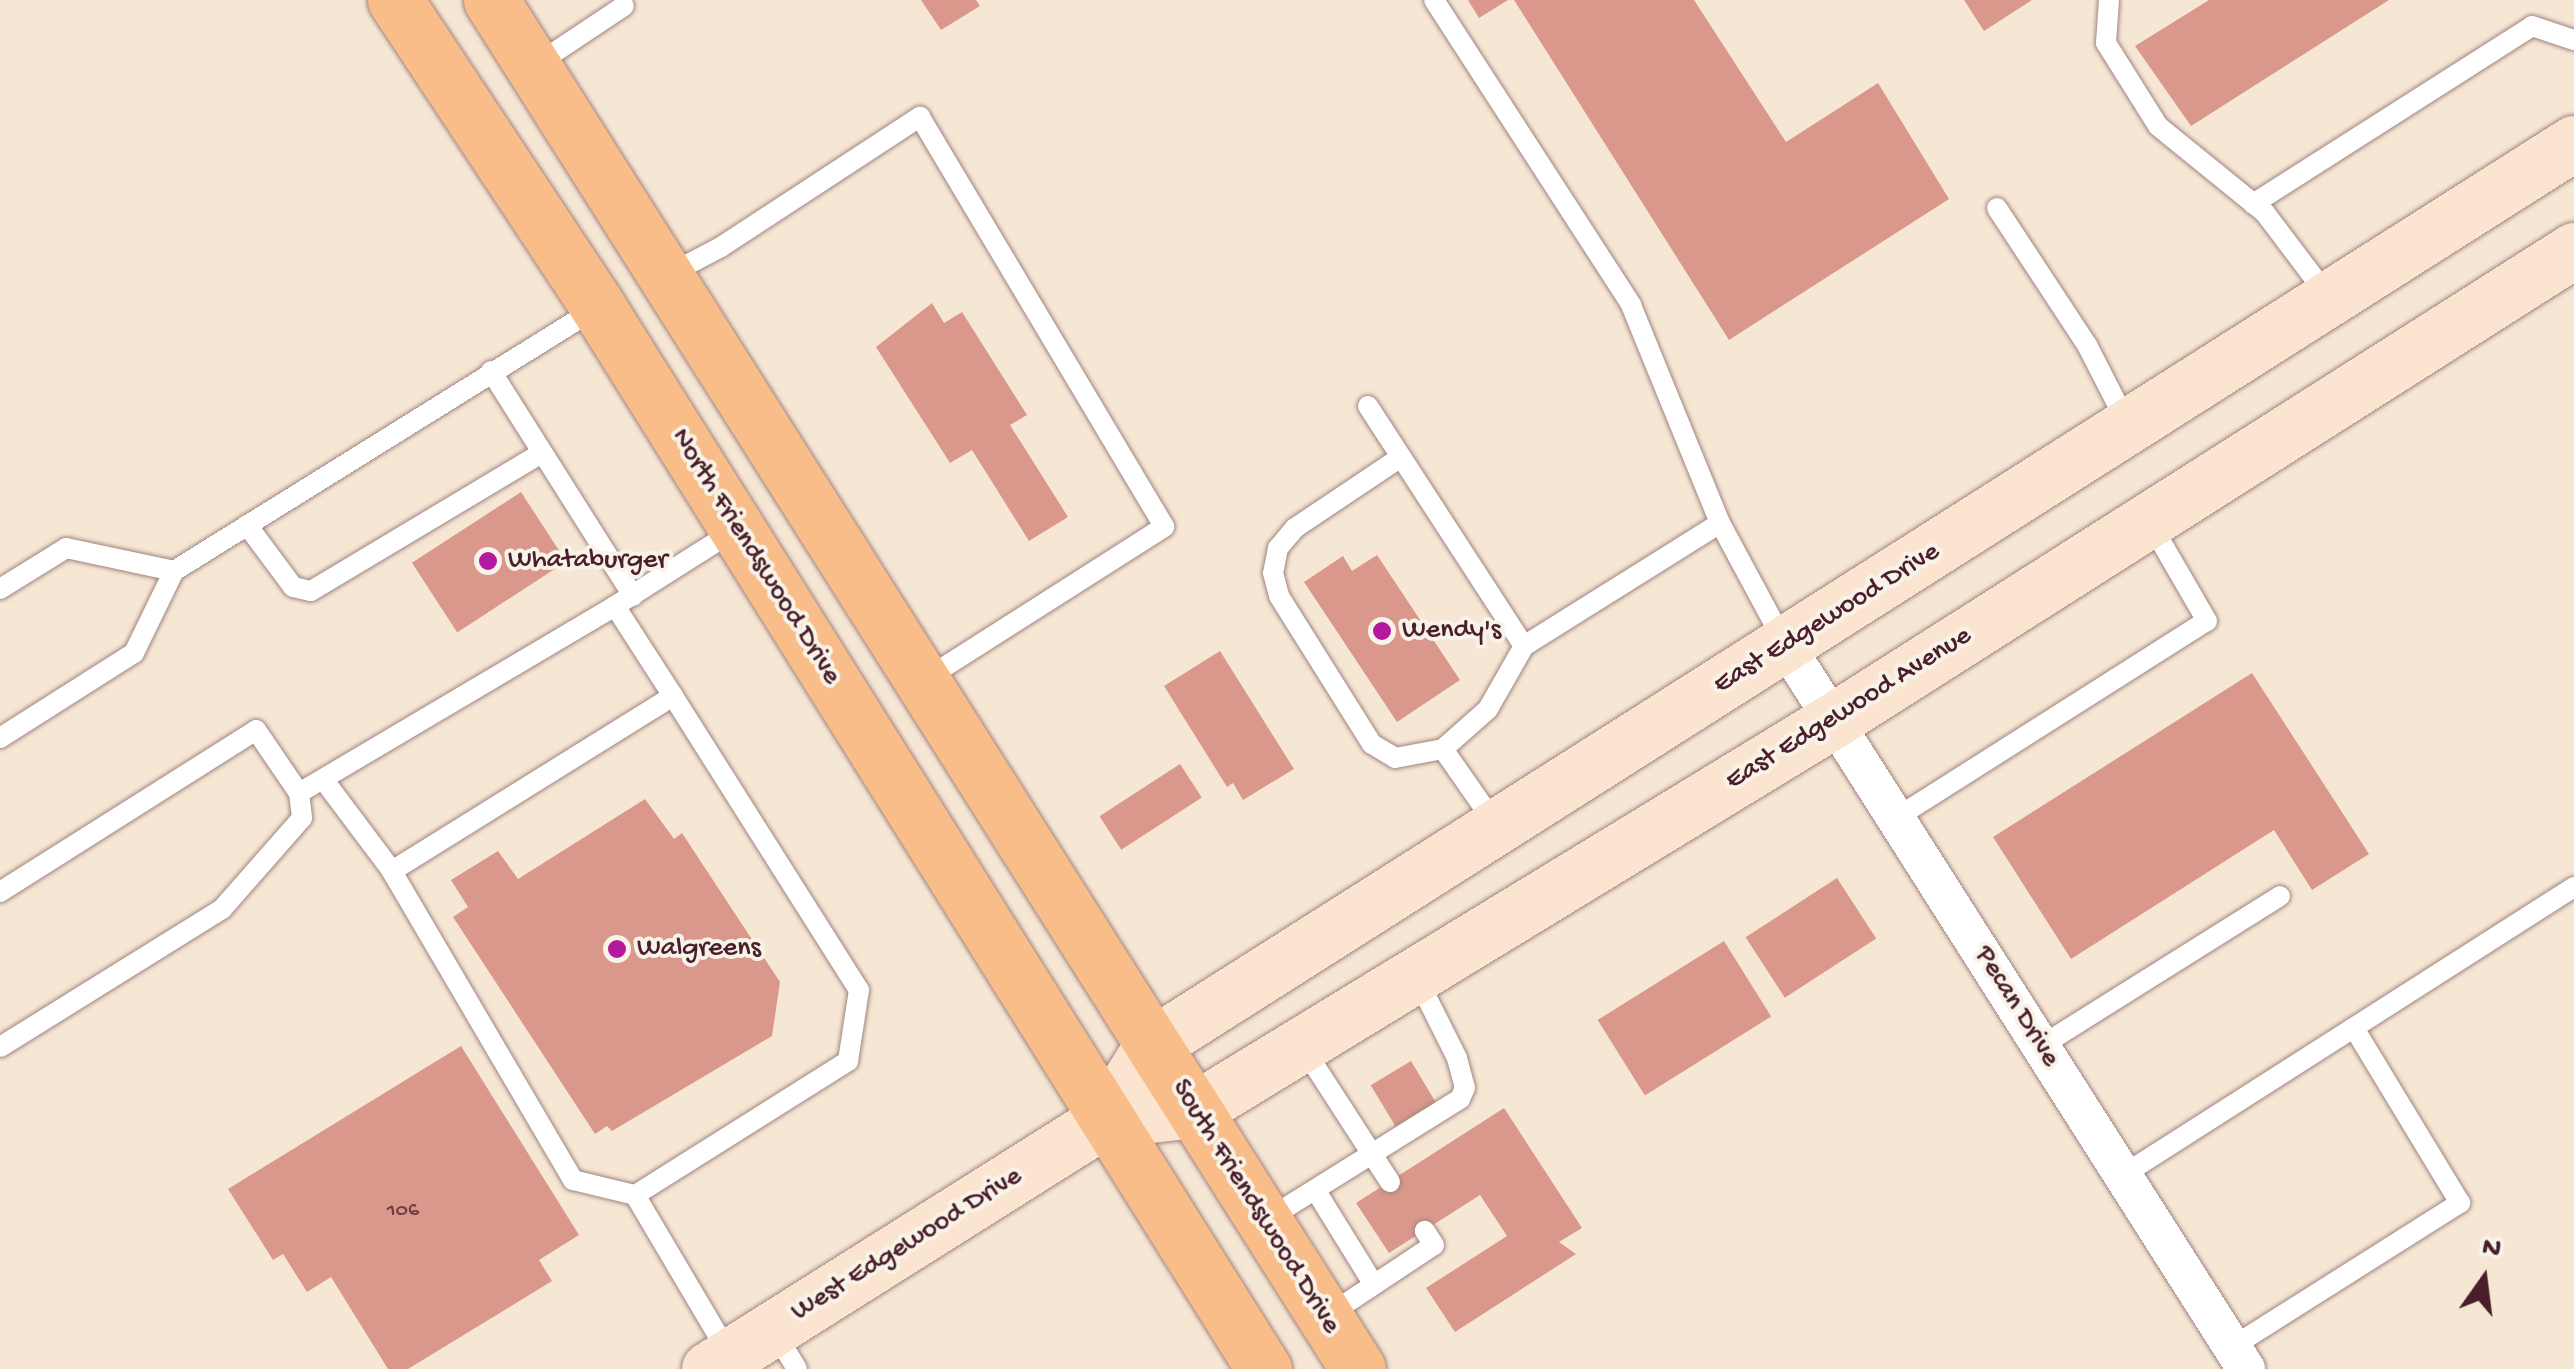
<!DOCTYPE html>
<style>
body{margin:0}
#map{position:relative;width:2574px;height:1369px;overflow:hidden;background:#f6e7d4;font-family:"Gochi Hand",sans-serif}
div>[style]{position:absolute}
.building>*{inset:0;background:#da988c;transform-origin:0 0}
.roads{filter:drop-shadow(0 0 2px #a08380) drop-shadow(0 0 2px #a08380)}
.lane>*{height:20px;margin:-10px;padding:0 10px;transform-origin:10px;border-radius:10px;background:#fff}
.street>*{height:38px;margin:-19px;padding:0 19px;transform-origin:19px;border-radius:19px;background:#fff}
.secondary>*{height:55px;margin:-27.5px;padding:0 27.5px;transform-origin:27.5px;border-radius:27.5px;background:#fce5d0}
.primary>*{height:55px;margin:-27.5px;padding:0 27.5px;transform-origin:27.5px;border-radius:27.5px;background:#f8bd89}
.dots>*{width:28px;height:28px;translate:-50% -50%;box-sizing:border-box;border:5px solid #f7f3e8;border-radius:50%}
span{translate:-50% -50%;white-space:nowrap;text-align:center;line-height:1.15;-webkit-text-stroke:8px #f7f3e8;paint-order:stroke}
.number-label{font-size:22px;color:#6e3d43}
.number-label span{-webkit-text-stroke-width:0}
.street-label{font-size:28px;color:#4a1f2b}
.poi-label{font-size:28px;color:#4a1f2b}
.left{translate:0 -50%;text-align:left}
.north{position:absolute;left:2434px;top:1229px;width:100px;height:100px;-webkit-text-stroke:8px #f7f3e8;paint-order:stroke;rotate:14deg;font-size:28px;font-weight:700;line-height:40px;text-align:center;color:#4a1f2b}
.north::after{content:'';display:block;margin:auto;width:35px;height:45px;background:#4a1f2b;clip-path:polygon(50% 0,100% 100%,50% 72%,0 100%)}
</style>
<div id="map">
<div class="building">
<div style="clip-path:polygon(921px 0,976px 0,980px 6px,941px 30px)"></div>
<div style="clip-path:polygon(1468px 0,1508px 0,1479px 18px)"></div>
<div style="clip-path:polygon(1514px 0,1694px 0,1786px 142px,1878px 83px,1949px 199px,1729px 340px)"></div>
<div style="clip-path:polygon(1964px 0,2032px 0,1984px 31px)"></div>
<div style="clip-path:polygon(2209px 0,2389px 0,2191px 126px,2135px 46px)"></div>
<div style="clip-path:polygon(932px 303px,944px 323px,962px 312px,1027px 415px,1010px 425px,1068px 517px,1029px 541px,972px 450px,950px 463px,876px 347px)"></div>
<div style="left:521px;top:492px;width:83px;height:130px;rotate:57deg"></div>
<div style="clip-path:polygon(1377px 555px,1460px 680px,1397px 722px,1304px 582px,1343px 556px,1352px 571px)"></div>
<div style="clip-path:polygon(1220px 651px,1294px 769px,1243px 800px,1233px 783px,1227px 787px,1164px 686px)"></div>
<div style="clip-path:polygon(2252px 673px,2369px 854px,2312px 890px,2274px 830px,2071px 959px,1993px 837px)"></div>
<div style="left:1180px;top:764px;width:40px;height:96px;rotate:57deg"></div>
<div style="clip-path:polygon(645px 799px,674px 839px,682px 833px,780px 982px,772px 1036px,612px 1131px,607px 1126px,595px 1134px,453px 917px,468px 907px,451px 880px,498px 851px,518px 879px)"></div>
<div style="left:1837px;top:878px;width:72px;height:109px;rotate:57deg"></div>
<div style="left:1724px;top:941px;width:89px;height:149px;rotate:58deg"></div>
<div style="clip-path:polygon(461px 1046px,579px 1235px,539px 1260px,552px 1281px,408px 1369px,388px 1369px,331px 1277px,307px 1292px,283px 1254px,273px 1260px,228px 1189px)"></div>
<div style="left:1411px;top:1061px;width:48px;height:47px;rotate:59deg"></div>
<div style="clip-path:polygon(1504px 1108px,1582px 1228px,1559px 1242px,1576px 1254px,1455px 1332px,1426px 1288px,1507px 1236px,1480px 1195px,1389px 1253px,1356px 1203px)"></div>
</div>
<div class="roads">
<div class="lane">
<div style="left:1434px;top:0;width:363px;rotate:57.1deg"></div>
<div style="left:1631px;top:305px;width:235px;rotate:67.8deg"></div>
<div style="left:1720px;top:523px;width:135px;rotate:61.7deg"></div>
<div style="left:2109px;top:0;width:43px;rotate:94deg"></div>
<div style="left:2106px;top:43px;width:98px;rotate:57.9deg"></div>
<div style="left:2158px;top:126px;width:138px;rotate:39.1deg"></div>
<div style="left:2265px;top:213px;width:103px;rotate:52.9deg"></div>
<div style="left:534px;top:66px;width:108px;rotate:-33.7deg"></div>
<div style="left:2253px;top:204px;width:331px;rotate:-32.5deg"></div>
<div style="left:2532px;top:26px;width:44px;rotate:18.4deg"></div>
<div style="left:1997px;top:208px;width:164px;rotate:56.7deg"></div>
<div style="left:2087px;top:345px;width:90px;rotate:62.9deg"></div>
<div style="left:666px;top:276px;width:62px;rotate:-27.8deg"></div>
<div style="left:721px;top:247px;width:238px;rotate:-33.2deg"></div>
<div style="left:920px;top:117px;width:477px;rotate:59.2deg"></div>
<div style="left:1164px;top:527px;width:285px;rotate:147.5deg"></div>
<div style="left:491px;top:371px;width:266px;rotate:57.7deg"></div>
<div style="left:1368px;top:406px;width:286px;rotate:57deg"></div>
<div style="left:1524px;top:646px;width:231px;rotate:-32.1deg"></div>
<div style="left:1401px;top:457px;width:128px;rotate:146.2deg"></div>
<div style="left:1295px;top:528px;width:26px;rotate:130deg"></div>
<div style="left:1278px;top:548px;width:25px;rotate:101deg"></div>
<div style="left:1273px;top:573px;width:24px;rotate:75deg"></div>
<div style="left:1279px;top:596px;width:175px;rotate:57.9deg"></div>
<div style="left:1372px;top:744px;width:27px;rotate:31deg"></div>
<div style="left:1395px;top:758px;width:49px;rotate:-10.6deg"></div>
<div style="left:1443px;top:749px;width:60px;rotate:-41.6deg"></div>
<div style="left:1488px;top:709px;width:73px;rotate:-60.3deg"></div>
<div style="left:247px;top:525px;width:77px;rotate:53.4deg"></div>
<div style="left:293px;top:587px;width:18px;rotate:13deg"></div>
<div style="left:311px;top:591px;width:269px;rotate:-30.9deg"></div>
<div style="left:0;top:589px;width:78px;rotate:-31.8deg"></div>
<div style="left:66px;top:548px;width:110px;rotate:12deg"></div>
<div style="left:673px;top:696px;width:107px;rotate:-122.8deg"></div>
<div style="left:615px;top:606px;width:142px;rotate:-32.3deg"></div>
<div style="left:0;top:738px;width:159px;rotate:-32.4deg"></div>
<div style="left:134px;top:653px;width:91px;rotate:-64deg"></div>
<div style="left:174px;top:571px;width:497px;rotate:-31.9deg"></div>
<div style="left:1443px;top:749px;width:93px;rotate:55.1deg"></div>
<div style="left:326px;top:783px;width:110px;rotate:53.1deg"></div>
<div style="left:299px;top:793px;width:367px;rotate:-30.6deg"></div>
<div style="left:1896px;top:818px;width:368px;rotate:-32.4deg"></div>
<div style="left:2207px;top:621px;width:116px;rotate:-120.1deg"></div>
<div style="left:0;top:892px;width:303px;rotate:-32.3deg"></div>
<div style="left:256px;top:730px;width:76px;rotate:55.7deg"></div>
<div style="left:299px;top:793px;width:25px;rotate:83deg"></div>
<div style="left:302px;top:818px;width:121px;rotate:131.3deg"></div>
<div style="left:222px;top:909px;width:261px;rotate:148.1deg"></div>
<div style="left:1302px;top:1046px;width:162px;rotate:57.1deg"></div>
<div style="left:2041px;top:1046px;width:282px;rotate:-32.1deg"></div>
<div style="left:2123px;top:1175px;width:535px;rotate:-32.56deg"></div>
<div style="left:1316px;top:1191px;width:110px;rotate:58.3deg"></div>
<div style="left:635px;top:1195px;width:64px;rotate:-166.4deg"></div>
<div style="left:573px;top:1180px;width:358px;rotate:-120.4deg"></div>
<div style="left:392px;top:871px;width:331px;rotate:-31.9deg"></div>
<div style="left:673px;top:696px;width:348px;rotate:57.7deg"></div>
<div style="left:859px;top:990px;width:72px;rotate:98.8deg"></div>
<div style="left:848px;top:1061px;width:252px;rotate:147.8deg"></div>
<div style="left:635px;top:1195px;width:185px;rotate:59.4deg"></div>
<div style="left:1266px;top:1220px;width:229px;rotate:-32deg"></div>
<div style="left:1460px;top:1099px;width:12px;rotate:-66deg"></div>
<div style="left:1465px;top:1088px;width:31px;rotate:-105deg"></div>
<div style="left:1457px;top:1058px;width:89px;rotate:-116.6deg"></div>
<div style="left:1327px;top:1316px;width:128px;rotate:-33.6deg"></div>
<div style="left:1434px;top:1245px;width:17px;rotate:-123deg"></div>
<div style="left:774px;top:1331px;width:44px;rotate:58.8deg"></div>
<div style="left:2232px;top:1347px;width:270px;rotate:-32.3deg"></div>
<div style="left:2460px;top:1203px;width:205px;rotate:-121.2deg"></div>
</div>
<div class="street">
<div style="left:1786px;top:646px;width:857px;rotate:57.53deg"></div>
</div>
<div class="secondary">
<div style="left:1105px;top:1120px;width:90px;rotate:-6.4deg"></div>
<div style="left:1194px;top:1110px;width:749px;rotate:-31.36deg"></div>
<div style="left:1834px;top:720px;width:877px;rotate:-32.42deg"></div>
<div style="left:709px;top:1369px;width:468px;rotate:-32.2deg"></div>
<div style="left:1105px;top:1120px;width:89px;rotate:-57.9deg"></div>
<div style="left:1152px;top:1045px;width:1684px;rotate:-32.39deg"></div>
</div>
<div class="primary">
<div style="left:395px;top:0;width:368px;rotate:56.5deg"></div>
<div style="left:598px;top:307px;width:1254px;rotate:57.91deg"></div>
<div style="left:491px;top:0;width:1620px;rotate:57.65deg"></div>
</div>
</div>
<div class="dots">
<div style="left:488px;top:561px;background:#b5179e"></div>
<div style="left:1382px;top:631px;background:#b5179e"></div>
<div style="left:617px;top:949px;background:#b5179e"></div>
</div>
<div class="number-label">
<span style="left:403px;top:1212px">106</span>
</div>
<div class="street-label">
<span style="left:755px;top:557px;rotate:58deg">North Friendswood Drive</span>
<span style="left:1827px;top:619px;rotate:-32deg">East Edgewood Drive</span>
<span style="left:1849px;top:709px;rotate:-32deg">East Edgewood Avenue</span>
<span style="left:2016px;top:1007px;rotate:58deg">Pecan Drive</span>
<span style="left:1255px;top:1207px;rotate:58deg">South Friendswood Drive</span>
<span style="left:907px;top:1245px;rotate:-32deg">West Edgewood Drive</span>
</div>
<div class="poi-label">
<span class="left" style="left:508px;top:561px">Whataburger</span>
<span class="left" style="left:1402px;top:631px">Wendy's</span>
<span class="left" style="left:637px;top:949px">Walgreens</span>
</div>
<div class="north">N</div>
</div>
